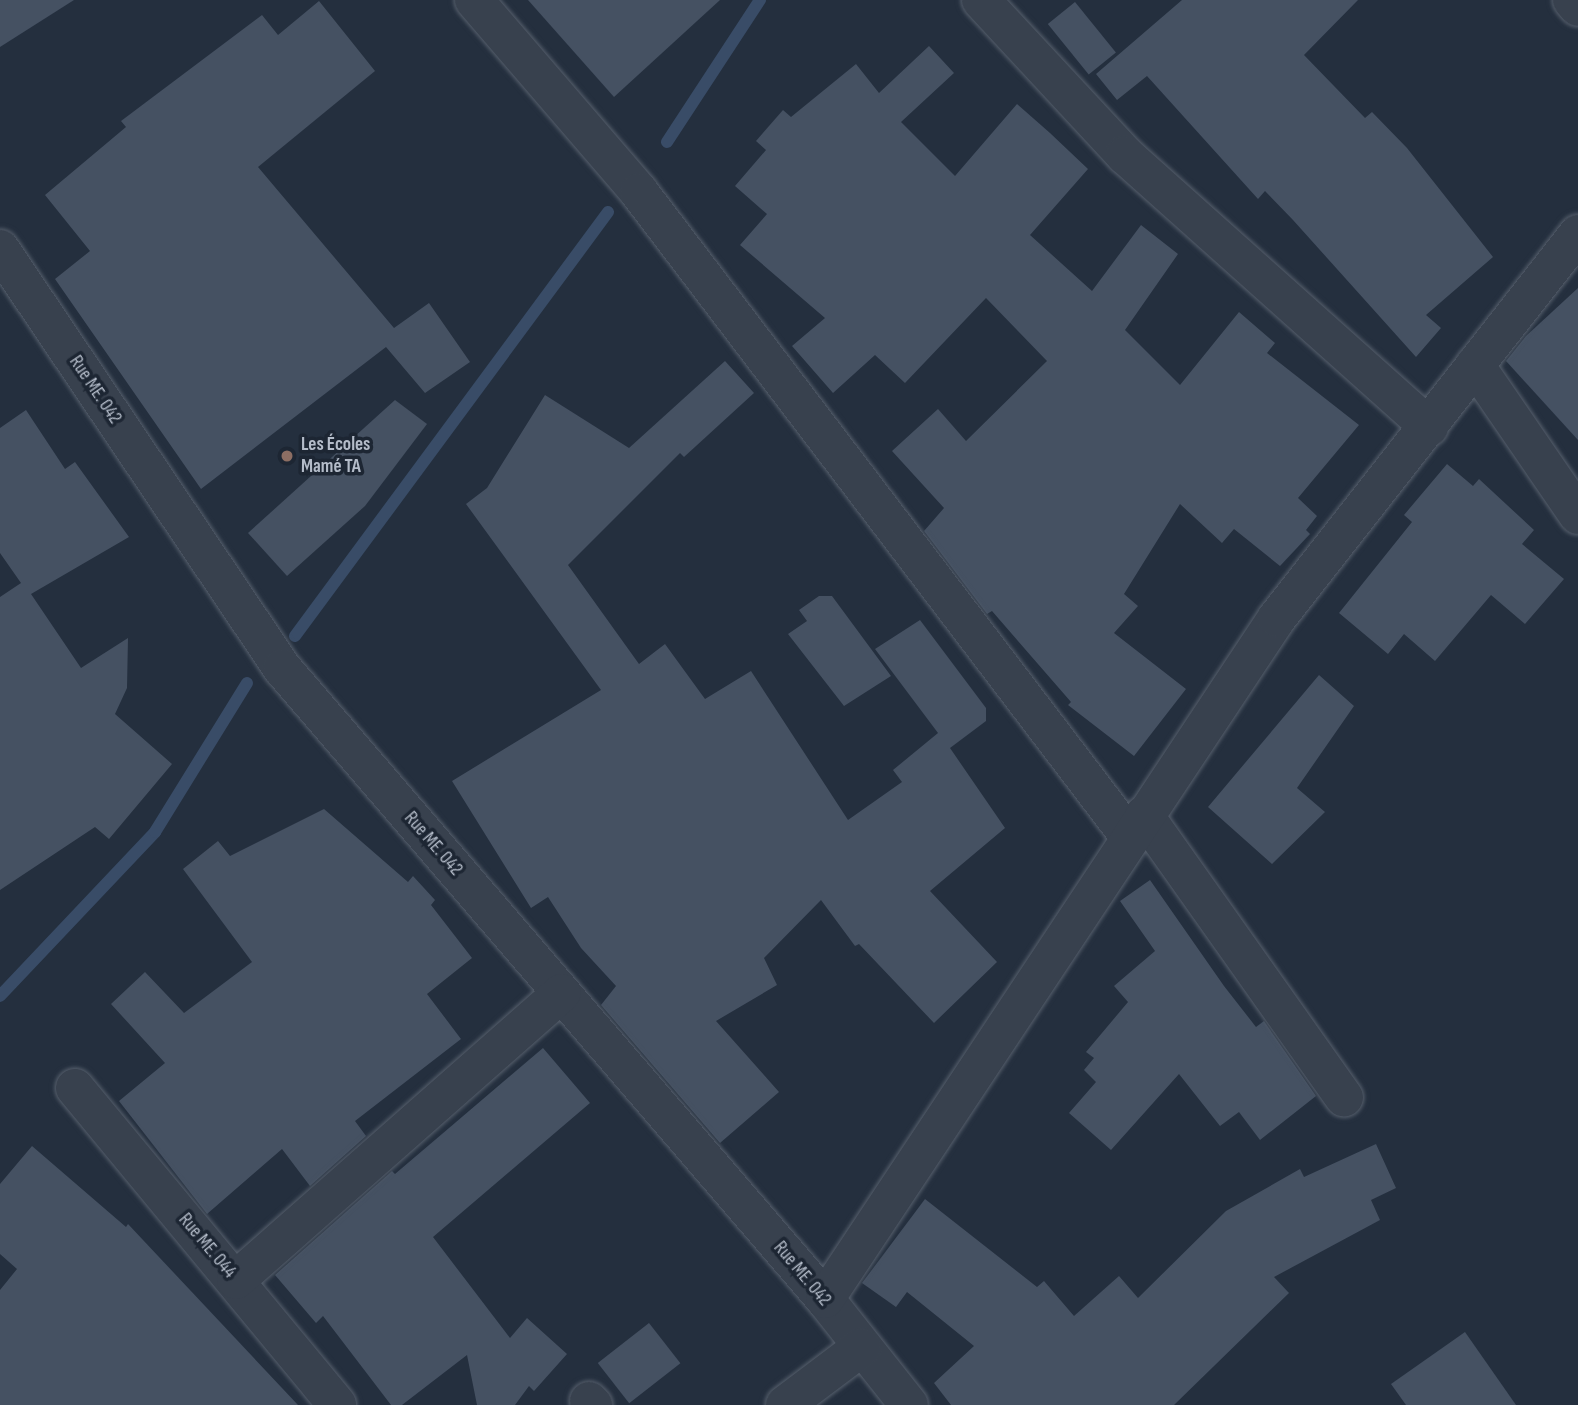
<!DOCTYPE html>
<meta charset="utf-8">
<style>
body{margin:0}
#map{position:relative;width:1578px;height:1405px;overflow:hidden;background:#242f3e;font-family:"Sofia Sans Condensed",sans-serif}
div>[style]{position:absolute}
.stream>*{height:12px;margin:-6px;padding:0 6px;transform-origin:6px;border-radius:6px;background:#394c67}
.building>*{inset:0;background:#455162;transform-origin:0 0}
.roads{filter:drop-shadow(0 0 2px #565f6c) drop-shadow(0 0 2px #565f6c)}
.minor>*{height:38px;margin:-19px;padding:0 19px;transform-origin:19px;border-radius:19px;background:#38414e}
.dots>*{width:19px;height:19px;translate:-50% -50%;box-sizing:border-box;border:4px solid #1d2633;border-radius:50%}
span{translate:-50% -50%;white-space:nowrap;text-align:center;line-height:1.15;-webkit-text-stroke:7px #1d2633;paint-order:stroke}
.street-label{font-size:19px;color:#b4bcc9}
.poi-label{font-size:19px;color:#b4bcc9;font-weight:700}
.left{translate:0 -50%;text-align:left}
</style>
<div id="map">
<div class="stream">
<div style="left:667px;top:142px;width:170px;rotate:-56.8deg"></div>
<div style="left:295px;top:636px;width:527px;rotate:-53.56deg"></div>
<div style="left:0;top:996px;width:226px;rotate:-46.6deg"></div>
<div style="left:155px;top:832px;width:175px;rotate:-58.3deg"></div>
</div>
<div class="building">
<div style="clip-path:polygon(0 0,74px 0,0 47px)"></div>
<div style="clip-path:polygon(528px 0,720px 0,614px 97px)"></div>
<div style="clip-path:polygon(1182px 0,1358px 0,1304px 55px,1365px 118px,1372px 112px,1407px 148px,1493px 257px,1426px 315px,1441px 328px,1416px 357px,1293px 220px,1265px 191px,1258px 199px,1147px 76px,1117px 100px,1096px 74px)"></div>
<div style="clip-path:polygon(319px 1px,375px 71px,258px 167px,394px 328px,429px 303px,470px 362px,425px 393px,386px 347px,201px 489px,55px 279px,90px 251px,45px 195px,126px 127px,121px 121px,262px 15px,278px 35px)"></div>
<div style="left:1075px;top:2px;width:65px;height:35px;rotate:51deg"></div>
<div style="clip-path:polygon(929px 46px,954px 73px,901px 122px,955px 176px,1017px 104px,1050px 133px,1088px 169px,1030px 235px,1092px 291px,1141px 225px,1178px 254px,1125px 330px,1180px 385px,1239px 312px,1275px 343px,1267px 353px,1359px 425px,1298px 498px,1317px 516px,1306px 530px,1310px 534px,1280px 566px,1234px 529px,1222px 543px,1180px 504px,1124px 594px,1138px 606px,1114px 633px,1186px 689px,1134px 756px,1068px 705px,1071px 702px,992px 611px,987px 614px,924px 531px,944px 508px,892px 451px,938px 409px,966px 441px,1047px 361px,986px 298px,905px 383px,875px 355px,833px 393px,792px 346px,825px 318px,740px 245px,767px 214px,735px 186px,766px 150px,756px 141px,783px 110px,791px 117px,856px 64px,879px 93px)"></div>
<div style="clip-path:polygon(1578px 288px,1578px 440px,1506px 361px,1526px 336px)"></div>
<div style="clip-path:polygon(725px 361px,754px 393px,684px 457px,680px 453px,568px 565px,639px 664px,665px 644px,705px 699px,751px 671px,848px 820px,902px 782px,893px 770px,938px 733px,875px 649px,920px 620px,986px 708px,986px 721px,950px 748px,1005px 828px,930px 891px,997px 962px,934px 1023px,859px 944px,855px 946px,821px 900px,764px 958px,777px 985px,716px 1021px,779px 1092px,720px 1143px,601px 1005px,616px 986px,581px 948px,548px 897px,531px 908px,452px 781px,601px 690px,466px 504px,487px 488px,545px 395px,629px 448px)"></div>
<div style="clip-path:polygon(395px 400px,427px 424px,365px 506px,287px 576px,248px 533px)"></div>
<div style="clip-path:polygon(26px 410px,65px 469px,75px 462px,129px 537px,31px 594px,81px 668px,128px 638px,127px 688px,115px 714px,172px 764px,109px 839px,95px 827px,0 890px,0 597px,21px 583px,0 553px,0 428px)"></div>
<div style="clip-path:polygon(1447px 464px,1473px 486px,1479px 479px,1534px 530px,1522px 544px,1564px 579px,1525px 624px,1491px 595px,1435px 661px,1404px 634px,1388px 654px,1339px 613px,1412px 522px,1404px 515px)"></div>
<div style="clip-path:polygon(819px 596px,832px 596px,891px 676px,844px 706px,788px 634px,807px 621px,799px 610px)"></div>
<div style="clip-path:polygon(1319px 675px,1354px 706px,1297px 788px,1325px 812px,1272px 864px,1208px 807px)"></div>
<div style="clip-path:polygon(324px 809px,408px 882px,413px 876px,435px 900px,431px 905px,472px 958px,427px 994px,461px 1039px,355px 1121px,366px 1136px,310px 1186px,282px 1149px,207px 1214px,119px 1101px,165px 1063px,111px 1004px,145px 972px,184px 1013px,252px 962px,183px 869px,218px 841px,230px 856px)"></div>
<div style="clip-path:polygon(1150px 880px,1224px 986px,1256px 1027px,1264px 1021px,1316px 1096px,1260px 1140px,1239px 1112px,1220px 1126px,1179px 1074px,1111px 1150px,1069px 1113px,1096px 1082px,1084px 1070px,1094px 1058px,1086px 1052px,1128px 1002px,1114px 986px,1155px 951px,1120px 901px)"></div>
<div style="clip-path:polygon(543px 1048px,590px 1103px,433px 1237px,510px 1338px,527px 1318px,567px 1354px,534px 1391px,529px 1386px,515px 1405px,477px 1405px,467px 1355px,402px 1405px,391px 1405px,323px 1316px,316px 1323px,275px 1275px,392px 1171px,395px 1174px)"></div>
<div style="clip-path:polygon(1376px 1144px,1396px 1188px,1371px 1200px,1380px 1220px,1274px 1277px,1289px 1293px,1174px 1405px,951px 1405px,934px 1383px,974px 1346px,907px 1292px,896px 1307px,862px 1283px,925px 1199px,1037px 1287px,1044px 1281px,1074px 1316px,1119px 1276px,1138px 1298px,1226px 1211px,1300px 1169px,1304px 1177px)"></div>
<div style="clip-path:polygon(32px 1146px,126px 1227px,128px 1224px,298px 1405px,0 1405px,0 1290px,17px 1269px,0 1254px,0 1184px)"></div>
<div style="left:649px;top:1323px;width:51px;height:65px;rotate:52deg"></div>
<div style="clip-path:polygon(1465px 1332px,1516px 1405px,1406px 1405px,1391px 1384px)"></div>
</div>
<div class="roads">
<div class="minor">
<div style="left:474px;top:0;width:253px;rotate:49.3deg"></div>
<div style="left:639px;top:192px;width:809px;rotate:52.73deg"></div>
<div style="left:981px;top:0;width:212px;rotate:47.1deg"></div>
<div style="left:1125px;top:155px;width:408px;rotate:41.8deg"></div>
<div style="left:1572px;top:0;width:9px;rotate:49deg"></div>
<div style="left:0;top:249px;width:505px;rotate:56.06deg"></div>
<div style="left:282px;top:668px;width:832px;rotate:49.29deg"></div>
<div style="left:825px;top:1299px;width:135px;rotate:51.6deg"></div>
<div style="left:1475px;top:365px;width:182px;rotate:55.5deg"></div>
<div style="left:1144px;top:815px;width:346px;rotate:54.7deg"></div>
<div style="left:75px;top:1088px;width:411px;rotate:50.4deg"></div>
<div style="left:236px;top:1280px;width:434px;rotate:-41.4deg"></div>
<div style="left:825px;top:1299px;width:817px;rotate:-56.43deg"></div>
<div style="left:1277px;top:618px;width:488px;rotate:-51.9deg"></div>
<div style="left:589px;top:1401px;width:6px;rotate:45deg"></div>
<div style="left:785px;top:1405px;width:96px;rotate:-37deg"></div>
</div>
</div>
<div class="dots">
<div style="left:287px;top:456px;background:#8d6e63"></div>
</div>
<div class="street-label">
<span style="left:95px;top:390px;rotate:56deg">Rue ME. 042</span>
<span style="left:433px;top:844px;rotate:49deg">Rue ME. 042</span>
<span style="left:207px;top:1246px;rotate:50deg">Rue ME. 044</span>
<span style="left:802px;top:1274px;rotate:50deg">Rue ME. 042</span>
</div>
<div class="poi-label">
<span class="left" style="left:301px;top:456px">Les Écoles<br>Mamé TA</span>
</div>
</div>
